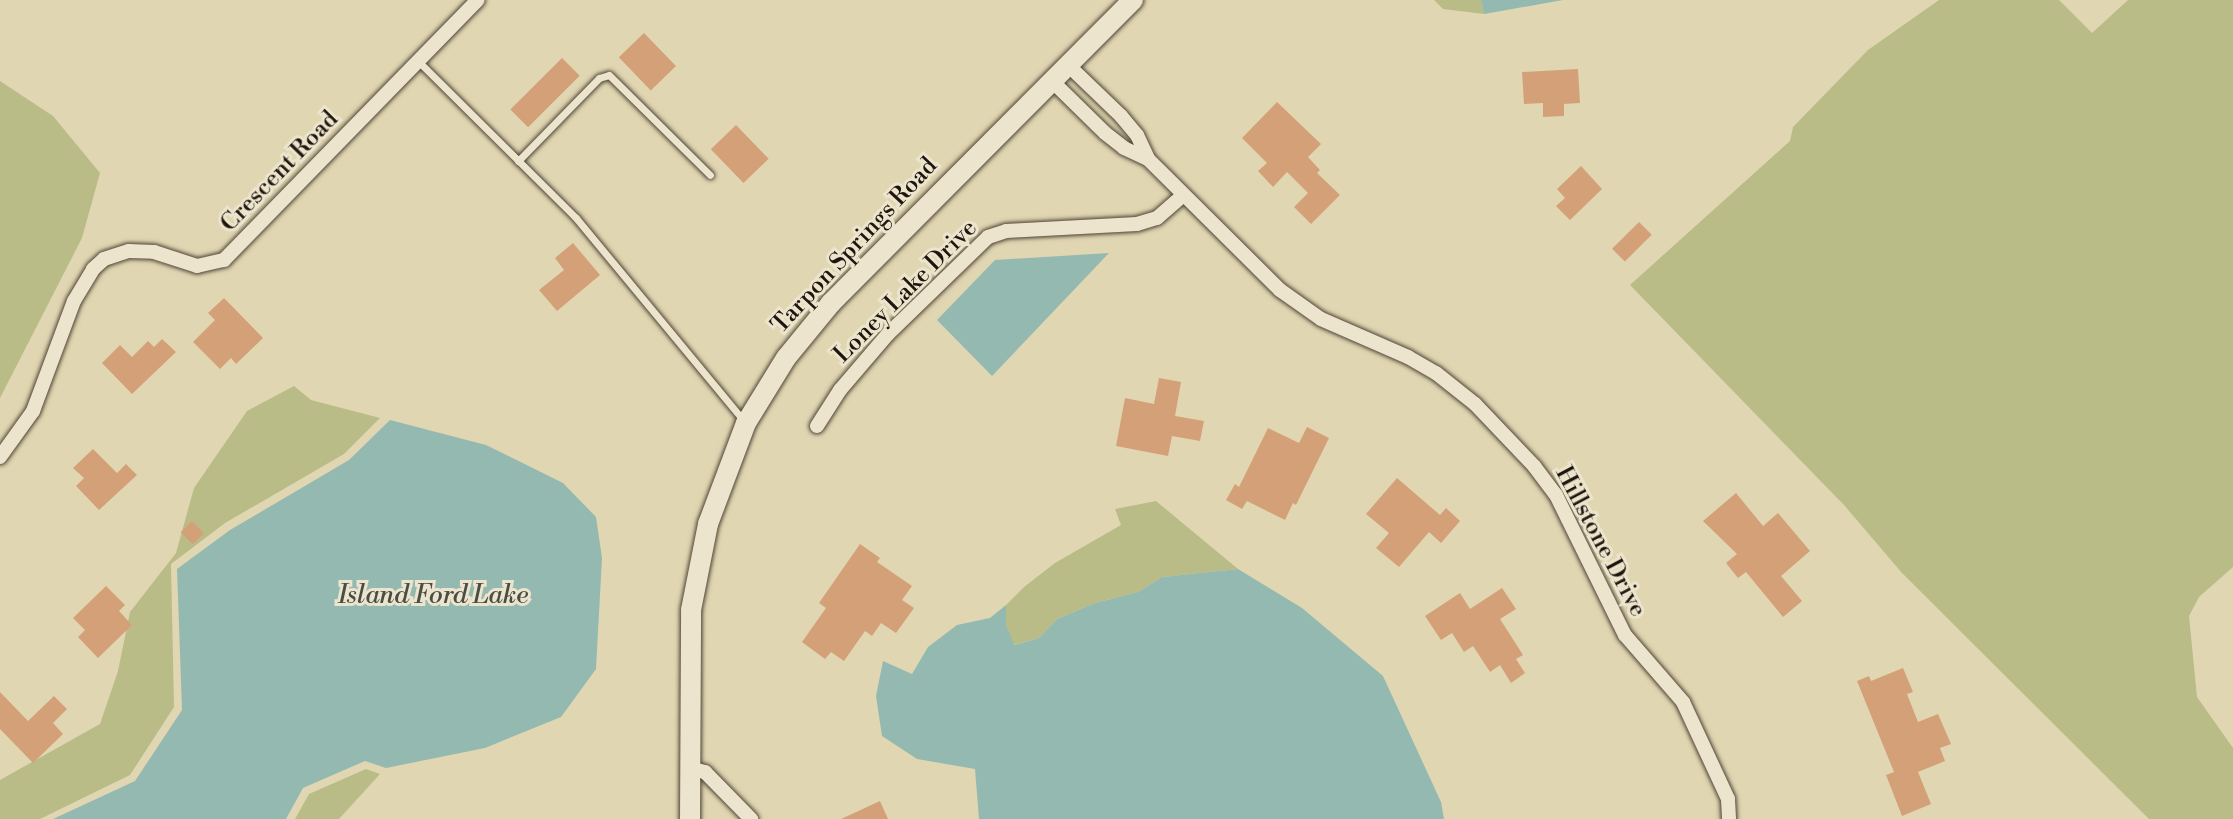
<!DOCTYPE html>
<style>
body{margin:0}
#map{position:relative;width:2233px;height:819px;overflow:hidden;background:#e1d6b2;font-family:"Libre Bodoni",serif}
div>[style]{position:absolute}
.green>*{inset:0;background:#b9bc87}
.water>*{inset:0;background:#94b9b0}
.building>*{inset:0;background:#d4a078;transform-origin:0 0}
.roads{filter:drop-shadow(0 0 2px #4f4536) drop-shadow(0 0 2px #4f4536)}
.service>*{height:7px;margin:-3.5px;padding:0 3.5px;transform-origin:3.5px;border-radius:3.5px;background:#ece4cd}
.minor>*{height:14px;margin:-7px;padding:0 7px;transform-origin:7px;border-radius:7px;background:#ece4cd}
.secondary>*{height:20px;margin:-10px;padding:0 10px;transform-origin:10px;border-radius:10px;background:#ece4cd}
span{translate:-50% -50%;white-space:nowrap;text-align:center;line-height:1.15;-webkit-text-stroke:6px #ece4cd;paint-order:stroke}
.street-label{font-size:24px;color:#1e150d}
.water-label{font-size:26px;color:#474e46;font-style:italic}
</style>
<div id="map">
<div class="green">
<div style="clip-path:polygon(1434px 0,1481px 0,1484px 14px,1443px 9px)"></div>
<div style="clip-path:polygon(1939px 0,2059px 0,2092px 33px,2128px 0,2233px 0,2233px 567px,2199px 597px,2189px 616px,2197px 697px,2233px 748px,2233px 819px,2149px 819px,1902px 573px,1844px 505px,1630px 285px,1790px 141px,1793px 127px,1868px 50px)"></div>
<div style="clip-path:polygon(0 81px,53px 116px,100px 173px,82px 238px,0 398px)"></div>
<div style="clip-path:polygon(294px 386px,311px 400px,380px 418px,344px 454px,225px 523px,171px 564px,174px 707px,130px 775px,40px 819px,0 819px,0 780px,100px 724px,118px 671px,130px 612px,176px 553px,194px 488px,247px 411px)"></div>
<div style="clip-path:polygon(1156px 501px,1238px 569px,1162px 577px,1138px 592px,1095px 603px,1057px 619px,1039px 638px,1013px 645px,1006px 624px,1006px 605px,1024px 587px,1055px 563px,1121px 525px,1115px 509px)"></div>
<div style="clip-path:polygon(366px 769px,380px 774px,339px 819px,295px 819px,309px 794px)"></div>
</div>
<div class="water">
<div style="clip-path:polygon(1481px 0,1563px 0,1484px 14px)"></div>
<div style="clip-path:polygon(1109px 253px,992px 376px,937px 320px,995px 260px)"></div>
<div style="clip-path:polygon(390px 420px,486px 445px,563px 483px,596px 517px,602px 558px,596px 669px,561px 717px,485px 748px,386px 768px,365px 761px,303px 788px,286px 819px,53px 819px,135px 781px,182px 710px,177px 569px,230px 530px,349px 460px)"></div>
<div style="clip-path:polygon(1238px 569px,1302px 608px,1383px 676px,1441px 802px,1444px 819px,979px 819px,975px 769px,917px 759px,882px 736px,876px 696px,883px 661px,912px 674px,928px 647px,957px 625px,990px 618px,1006px 605px,1006px 624px,1014px 645px,1039px 638px,1057px 619px,1095px 603px,1138px 592px,1162px 577px)"></div>
</div>
<div class="building">
<div style="left:644px;top:33px;width:46px;height:35px;rotate:46deg"></div>
<div style="left:562px;top:58px;width:25px;height:73px;rotate:45deg"></div>
<div style="clip-path:polygon(1578px 69px,1580px 103px,1564px 104px,1564px 116px,1543px 117px,1543px 103px,1524px 104px,1522px 72px)"></div>
<div style="clip-path:polygon(1277px 102px,1321px 144px,1308px 157px,1320px 170px,1317px 173px,1340px 195px,1311px 224px,1294px 207px,1308px 193px,1287px 172px,1273px 187px,1258px 171px,1267px 163px,1242px 138px)"></div>
<div style="left:736px;top:125px;width:47px;height:35px;rotate:46deg"></div>
<div style="clip-path:polygon(1581px 166px,1602px 189px,1570px 220px,1556px 206px,1565px 198px,1557px 189px)"></div>
<div style="left:1639px;top:222px;width:18px;height:38px;rotate:45deg"></div>
<div style="clip-path:polygon(573px 243px,600px 275px,557px 311px,539px 290px,564px 270px,555px 258px)"></div>
<div style="clip-path:polygon(224px 298px,263px 338px,236px 364px,231px 358px,220px 369px,193px 342px,215px 320px,208px 313px)"></div>
<div style="clip-path:polygon(162px 339px,176px 352px,132px 394px,102px 363px,120px 345px,132px 357px,148px 341px,154px 347px)"></div>
<div style="clip-path:polygon(1159px 378px,1181px 382px,1175px 416px,1204px 421px,1200px 441px,1172px 436px,1168px 456px,1116px 446px,1125px 398px,1154px 404px)"></div>
<div style="clip-path:polygon(1307px 427px,1329px 438px,1296px 505px,1293px 503px,1285px 520px,1247px 501px,1242px 509px,1226px 500px,1235px 484px,1239px 487px,1268px 428px,1299px 443px)"></div>
<div style="clip-path:polygon(93px 449px,117px 473px,126px 464px,137px 475px,99px 510px,76px 486px,84px 478px,73px 468px)"></div>
<div style="clip-path:polygon(1397px 478px,1440px 515px,1446px 508px,1460px 521px,1441px 543px,1429px 532px,1399px 567px,1376px 548px,1389px 533px,1366px 514px)"></div>
<div style="clip-path:polygon(1736px 493px,1763px 526px,1778px 513px,1810px 551px,1781px 576px,1802px 601px,1783px 617px,1746px 572px,1738px 578px,1726px 563px,1737px 554px,1703px 521px)"></div>
<div style="left:192px;top:521px;width:17px;height:16px;rotate:45deg"></div>
<div style="clip-path:polygon(860px 544px,880px 558px,877px 562px,912px 586px,902px 600px,914px 608px,896px 633px,881px 623px,872px 636px,865px 631px,844px 661px,831px 652px,825px 659px,802px 642px,826px 608px,819px 603px)"></div>
<div style="clip-path:polygon(106px 586px,125px 605px,119px 611px,132px 625px,98px 658px,78px 637px,85px 630px,73px 618px)"></div>
<div style="clip-path:polygon(1502px 588px,1516px 609px,1500px 619px,1523px 655px,1516px 659px,1525px 673px,1511px 683px,1500px 665px,1490px 672px,1473px 646px,1464px 652px,1452px 633px,1441px 640px,1425px 616px,1460px 593px,1470px 609px)"></div>
<div style="clip-path:polygon(1903px 668px,1913px 692px,1907px 694px,1918px 722px,1938px 714px,1951px 744px,1940px 748px,1945px 761px,1918px 772px,1931px 804px,1902px 816px,1886px 775px,1894px 772px,1857px 681px,1869px 676px,1871px 681px)"></div>
<div style="clip-path:polygon(0 692px,28px 721px,54px 696px,67px 709px,53px 723px,63px 734px,33px 763px,0 729px)"></div>
<div style="clip-path:polygon(880px 801px,888px 819px,841px 819px)"></div>
</div>
<div class="roads">
<div class="service">
<div style="left:418px;top:61px;width:223px;rotate:44.8deg"></div>
<div style="left:576px;top:218px;width:264px;rotate:50.4deg"></div>
<div style="left:518px;top:161px;width:116px;rotate:-45.7deg"></div>
<div style="left:599px;top:78px;width:10px;rotate:-17deg"></div>
<div style="left:609px;top:75px;width:142px;rotate:44.7deg"></div>
</div>
<div class="minor">
<div style="left:1068px;top:65px;width:74px;rotate:43.9deg"></div>
<div style="left:1121px;top:116px;width:25px;rotate:50deg"></div>
<div style="left:1137px;top:135px;width:26px;rotate:65deg"></div>
<div style="left:1148px;top:159px;width:186px;rotate:44.8deg"></div>
<div style="left:1280px;top:290px;width:50px;rotate:35.3deg"></div>
<div style="left:1321px;top:319px;width:95px;rotate:23.6deg"></div>
<div style="left:1408px;top:357px;width:32px;rotate:30deg"></div>
<div style="left:1436px;top:373px;width:50px;rotate:38.5deg"></div>
<div style="left:1475px;top:404px;width:86px;rotate:46.4deg"></div>
<div style="left:1534px;top:466px;width:36px;rotate:53deg"></div>
<div style="left:1556px;top:495px;width:156px;rotate:63.8deg"></div>
<div style="left:1625px;top:635px;width:89px;rotate:49.1deg"></div>
<div style="left:1683px;top:702px;width:107px;rotate:65.1deg"></div>
<div style="left:1728px;top:799px;width:20px;rotate:87deg"></div>
<div style="left:1052px;top:81px;width:74px;rotate:44.5deg"></div>
<div style="left:1105px;top:133px;width:24px;rotate:38deg"></div>
<div style="left:1124px;top:148px;width:26px;rotate:25deg"></div>
<div style="left:817px;top:426px;width:43px;rotate:-57.4deg"></div>
<div style="left:840px;top:390px;width:74px;rotate:-49.4deg"></div>
<div style="left:888px;top:334px;width:139px;rotate:-44.1deg"></div>
<div style="left:988px;top:237px;width:19px;rotate:-18deg"></div>
<div style="left:1006px;top:231px;width:131px;rotate:-3.1deg"></div>
<div style="left:1137px;top:224px;width:21px;rotate:-17deg"></div>
<div style="left:1157px;top:218px;width:35px;rotate:-41deg"></div>
<div style="left:0;top:457px;width:57px;rotate:-54.3deg"></div>
<div style="left:33px;top:411px;width:117px;rotate:-69.6deg"></div>
<div style="left:74px;top:301px;width:37px;rotate:-59deg"></div>
<div style="left:93px;top:269px;width:15px;rotate:-42deg"></div>
<div style="left:104px;top:259px;width:26px;rotate:-18deg"></div>
<div style="left:129px;top:251px;width:25px;rotate:2deg"></div>
<div style="left:154px;top:252px;width:45px;rotate:18deg"></div>
<div style="left:197px;top:266px;width:28px;rotate:-13deg"></div>
<div style="left:224px;top:260px;width:363px;rotate:-45.7deg"></div>
<div style="left:690px;top:768px;width:16px;rotate:15deg"></div>
<div style="left:705px;top:772px;width:66px;rotate:45.6deg"></div>
</div>
<div class="secondary">
<div style="left:690px;top:819px;width:209px;rotate:-89.7deg"></div>
<div style="left:691px;top:610px;width:88px;rotate:-78.8deg"></div>
<div style="left:708px;top:524px;width:108px;rotate:-69.4deg"></div>
<div style="left:746px;top:423px;width:76px;rotate:-58.4deg"></div>
<div style="left:786px;top:358px;width:71px;rotate:-50.7deg"></div>
<div style="left:831px;top:303px;width:428px;rotate:-45.1deg"></div>
</div>
</div>
<div class="street-label">
<span style="left:280px;top:172px;rotate:-46deg">Crescent Road</span>
<span style="left:855px;top:246px;rotate:-47deg">Tarpon Springs Road</span>
<span style="left:906px;top:292px;rotate:-45deg">Loney Lake Drive</span>
<span style="left:1600px;top:542px;rotate:62deg">Hillstone Drive</span>
</div>
<div class="water-label">
<span style="left:433px;top:596px">Island Ford Lake</span>
</div>
</div>
